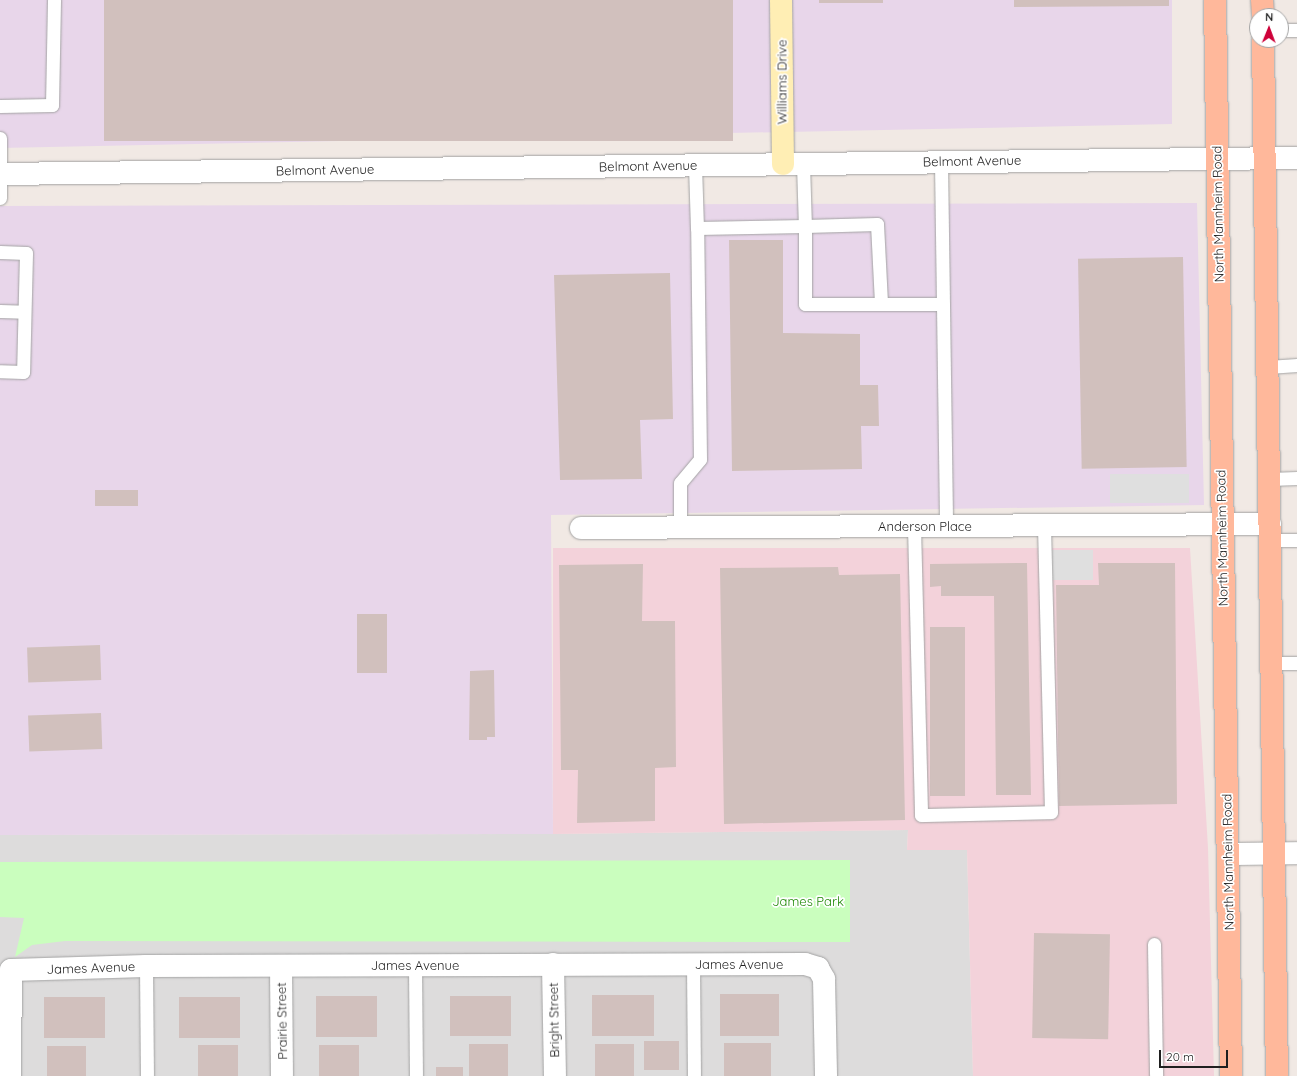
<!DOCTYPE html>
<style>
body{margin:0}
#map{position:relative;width:1297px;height:1076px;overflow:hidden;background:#f1e9e4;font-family:Quicksand,sans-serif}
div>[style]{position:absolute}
.residential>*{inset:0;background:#dddcdc}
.commercial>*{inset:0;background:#f3d2da}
.industrial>*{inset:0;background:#e8d6ea}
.park>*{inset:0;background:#cafebe}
.parking>*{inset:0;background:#dfdfdf;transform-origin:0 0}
.building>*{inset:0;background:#d1c0bd;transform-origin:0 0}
.roads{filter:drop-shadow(0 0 1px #a3a3a3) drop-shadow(0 0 1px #a3a3a3)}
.lane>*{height:13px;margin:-6.5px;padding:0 6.5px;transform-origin:6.5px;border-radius:6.5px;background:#fff}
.street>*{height:22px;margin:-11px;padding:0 11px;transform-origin:11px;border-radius:11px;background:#fff}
.secondary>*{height:22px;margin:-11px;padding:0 11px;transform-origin:11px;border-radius:11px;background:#ffeeb4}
.primary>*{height:22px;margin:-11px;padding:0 11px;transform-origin:11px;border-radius:11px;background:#ffb89b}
span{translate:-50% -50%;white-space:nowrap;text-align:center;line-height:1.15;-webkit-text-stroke:3.5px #fff;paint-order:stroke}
.street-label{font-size:13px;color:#1f1f1f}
.park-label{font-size:13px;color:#1c8802}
.north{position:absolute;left:1249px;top:8px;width:40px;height:40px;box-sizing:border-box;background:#fff;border:1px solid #a5a5a5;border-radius:50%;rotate:1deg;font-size:11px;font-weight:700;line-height:16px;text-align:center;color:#1f1f1f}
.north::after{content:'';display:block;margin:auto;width:14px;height:18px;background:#ce0039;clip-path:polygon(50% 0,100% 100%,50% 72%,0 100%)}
.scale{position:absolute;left:1159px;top:1050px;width:69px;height:18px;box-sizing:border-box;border:2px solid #1f1f1f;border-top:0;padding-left:5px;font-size:12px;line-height:14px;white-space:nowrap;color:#1f1f1f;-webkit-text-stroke:3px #fff;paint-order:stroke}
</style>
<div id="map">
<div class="residential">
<div style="clip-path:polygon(908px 830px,907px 850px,967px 850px,973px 1076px,0 1076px,0 835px,553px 834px)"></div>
</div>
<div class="commercial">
<div style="clip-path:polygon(553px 548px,1190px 548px,1208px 848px,1214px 1076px,973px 1076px,967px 850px,907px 850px,908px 830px,553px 834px)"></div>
</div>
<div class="industrial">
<div style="clip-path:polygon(0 0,1172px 0,1172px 124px,0 148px)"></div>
<div style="clip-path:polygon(1197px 203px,1204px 505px,551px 515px,553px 834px,0 835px,0 206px)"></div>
</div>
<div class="park">
<div style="clip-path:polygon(850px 860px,850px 942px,65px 941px,32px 945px,15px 957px,24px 918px,0 917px,0 862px)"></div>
</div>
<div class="parking">
<div style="left:1110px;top:474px;width:79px;height:29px"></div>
<div style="left:1093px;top:550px;width:30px;height:49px;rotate:90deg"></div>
</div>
<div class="building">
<div style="left:104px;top:0;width:629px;height:141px"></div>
<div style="left:819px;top:0;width:64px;height:3px"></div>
<div style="clip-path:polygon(1014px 0,1169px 0,1169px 6px,1014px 7px)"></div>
<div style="clip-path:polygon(729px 240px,783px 240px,783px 333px,860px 334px,860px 385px,878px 385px,879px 426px,861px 426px,862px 469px,732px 471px)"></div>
<div style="left:1183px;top:257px;width:210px;height:105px;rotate:89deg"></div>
<div style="clip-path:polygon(670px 273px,673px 419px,640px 420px,642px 479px,560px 480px,554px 275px)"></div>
<div style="left:138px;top:490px;width:16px;height:43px;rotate:90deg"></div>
<div style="clip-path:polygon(1027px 563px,1031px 795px,996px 795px,994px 596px,941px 596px,941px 586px,930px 587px,930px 564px)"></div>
<div style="clip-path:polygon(1098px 563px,1175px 563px,1177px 804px,1059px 806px,1056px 585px,1099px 585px)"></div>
<div style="clip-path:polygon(643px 564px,642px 621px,675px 621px,676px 767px,655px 768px,655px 821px,577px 823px,578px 770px,561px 770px,559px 565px)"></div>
<div style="clip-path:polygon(838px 567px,839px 575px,900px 574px,905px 820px,724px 824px,720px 568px)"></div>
<div style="left:357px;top:614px;width:30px;height:59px"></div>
<div style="left:930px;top:627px;width:35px;height:169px"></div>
<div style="left:100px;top:645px;width:35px;height:73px;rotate:88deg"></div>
<div style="clip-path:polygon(494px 670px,495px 737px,487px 737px,487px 740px,469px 740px,470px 671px)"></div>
<div style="left:101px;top:713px;width:36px;height:73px;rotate:88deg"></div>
<div style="left:1034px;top:933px;width:76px;height:105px;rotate:1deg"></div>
<div style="left:720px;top:994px;width:59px;height:42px"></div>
<div style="left:592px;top:995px;width:62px;height:41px"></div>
<div style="left:377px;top:996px;width:41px;height:61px;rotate:90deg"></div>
<div style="left:450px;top:996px;width:61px;height:40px"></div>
<div style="left:105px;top:997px;width:41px;height:61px;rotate:90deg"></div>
<div style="left:179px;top:997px;width:61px;height:41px"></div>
<div style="left:644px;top:1041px;width:35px;height:29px"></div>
<div style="left:724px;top:1043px;width:47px;height:33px"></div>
<div style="left:469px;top:1044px;width:39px;height:32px"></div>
<div style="left:595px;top:1044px;width:39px;height:32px"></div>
<div style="left:198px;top:1045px;width:40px;height:31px"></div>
<div style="left:319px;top:1045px;width:40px;height:31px"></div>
<div style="left:47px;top:1046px;width:39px;height:30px"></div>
<div style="left:436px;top:1067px;width:27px;height:9px"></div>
</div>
<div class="roads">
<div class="lane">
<div style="left:1281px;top:30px;width:16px"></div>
<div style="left:0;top:106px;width:52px;rotate:-1.1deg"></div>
<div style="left:52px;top:105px;width:105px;rotate:-88.9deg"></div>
<div style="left:0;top:138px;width:60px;rotate:90deg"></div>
<div style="left:941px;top:162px;width:364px;rotate:89.2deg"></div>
<div style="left:803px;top:164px;width:62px;rotate:88.2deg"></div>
<div style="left:805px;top:226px;width:72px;rotate:-1.6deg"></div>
<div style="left:877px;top:224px;width:80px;rotate:87.1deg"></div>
<div style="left:881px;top:304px;width:62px"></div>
<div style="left:695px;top:165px;width:63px;rotate:88.2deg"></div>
<div style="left:0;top:252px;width:26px;rotate:2deg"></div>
<div style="left:26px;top:253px;width:119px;rotate:91.4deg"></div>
<div style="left:23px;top:372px;width:23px;rotate:-178deg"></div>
<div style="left:0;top:311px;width:24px;rotate:2deg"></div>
<div style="left:1268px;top:367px;width:29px;rotate:-4deg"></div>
<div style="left:1270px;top:479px;width:27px;rotate:-2deg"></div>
<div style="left:914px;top:526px;width:289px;rotate:88.6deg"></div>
<div style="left:921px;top:815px;width:130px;rotate:-1.3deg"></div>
<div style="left:1051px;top:812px;width:286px;rotate:-91.4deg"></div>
<div style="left:680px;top:528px;width:45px;rotate:-90deg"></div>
<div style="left:680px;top:483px;width:31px;rotate:-50deg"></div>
<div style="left:700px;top:459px;width:231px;rotate:-90.7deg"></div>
<div style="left:697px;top:228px;width:108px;rotate:-1.1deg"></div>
<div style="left:805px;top:226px;width:78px;rotate:90deg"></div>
<div style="left:805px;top:304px;width:76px"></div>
<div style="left:1271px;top:540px;width:26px"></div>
<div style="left:1272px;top:663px;width:25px"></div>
<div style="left:1154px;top:944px;width:132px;rotate:89.1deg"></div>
<div style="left:693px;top:964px;width:112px;rotate:89.5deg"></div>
<div style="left:415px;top:965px;width:111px;rotate:89.5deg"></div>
<div style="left:146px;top:966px;width:110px;rotate:89.5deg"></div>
</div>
<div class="street">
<div style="left:0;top:174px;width:1297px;rotate:-0.71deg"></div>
<div style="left:581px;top:528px;width:689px;rotate:-0.33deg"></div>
<div style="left:1228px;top:854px;width:69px;rotate:-0.8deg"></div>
<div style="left:553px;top:964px;width:112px;rotate:89deg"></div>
<div style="left:281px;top:966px;width:110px;rotate:89.5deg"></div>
<div style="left:10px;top:1076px;width:106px;rotate:-89.5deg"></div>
<div style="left:11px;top:970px;width:135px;rotate:-1.7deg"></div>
<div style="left:146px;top:966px;width:659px;rotate:-0.17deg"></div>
<div style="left:805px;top:964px;width:14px;rotate:17deg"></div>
<div style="left:818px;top:968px;width:13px;rotate:61deg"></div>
<div style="left:824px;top:979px;width:97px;rotate:88.8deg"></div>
</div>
<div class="secondary">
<div style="left:781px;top:0;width:164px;rotate:89.3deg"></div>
</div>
<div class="primary">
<div style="left:1215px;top:0;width:1076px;rotate:89.15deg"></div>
<div style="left:1262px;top:0;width:16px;rotate:86deg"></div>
<div style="left:1263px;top:40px;width:1036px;rotate:89.23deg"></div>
</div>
</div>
<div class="street-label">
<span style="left:782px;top:82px;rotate:-90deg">Williams Drive</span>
<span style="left:972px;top:161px;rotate:-1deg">Belmont Avenue</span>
<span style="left:648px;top:166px;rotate:-1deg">Belmont Avenue</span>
<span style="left:325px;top:170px;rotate:-1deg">Belmont Avenue</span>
<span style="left:1218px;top:214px;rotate:-91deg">North Mannheim Road</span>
<span style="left:925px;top:526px">Anderson Place</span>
<span style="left:1222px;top:538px;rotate:-91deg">North Mannheim Road</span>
<span style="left:1228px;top:862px;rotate:-91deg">North Mannheim Road</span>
<span style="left:739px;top:964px">James Avenue</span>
<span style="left:415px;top:965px">James Avenue</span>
<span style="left:91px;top:968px;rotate:-2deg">James Avenue</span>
<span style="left:554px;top:1020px;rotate:-91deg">Bright Street</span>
<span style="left:282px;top:1021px;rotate:-91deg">Prairie Street</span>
</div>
<div class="park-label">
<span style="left:808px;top:901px">James Park</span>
</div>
<div class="north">N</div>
<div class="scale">20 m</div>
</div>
